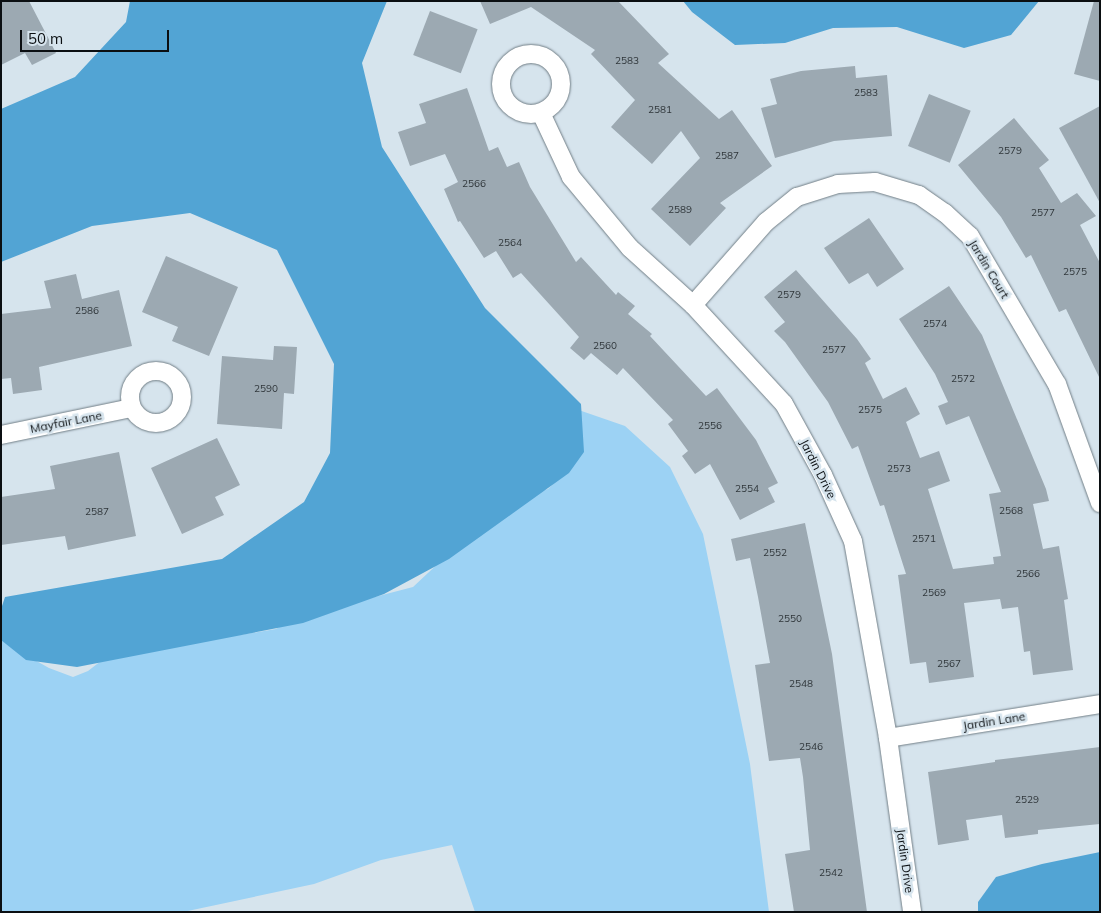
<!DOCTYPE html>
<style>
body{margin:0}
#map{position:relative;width:1101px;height:913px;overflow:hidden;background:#d6e4ed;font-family:Mulish,sans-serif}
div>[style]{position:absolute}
.green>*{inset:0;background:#9cd2f4}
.water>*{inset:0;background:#52a4d4}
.building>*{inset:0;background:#9ca9b2;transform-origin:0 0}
.roads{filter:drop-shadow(0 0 1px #717e86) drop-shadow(0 0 1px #717e86)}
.minor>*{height:18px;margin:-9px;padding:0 9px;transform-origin:9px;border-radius:9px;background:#fff}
.minor>.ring{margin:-9px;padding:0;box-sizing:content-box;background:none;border:18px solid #fff;border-radius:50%}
span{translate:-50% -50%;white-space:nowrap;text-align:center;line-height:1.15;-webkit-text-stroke:5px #d6e4ed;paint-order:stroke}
.number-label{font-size:10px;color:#2f363a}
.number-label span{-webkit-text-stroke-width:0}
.street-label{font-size:12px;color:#0b0f12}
.frame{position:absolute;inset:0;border:2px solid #0b0f12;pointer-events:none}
.scale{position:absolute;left:20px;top:30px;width:149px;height:22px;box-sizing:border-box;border:2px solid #0b0f12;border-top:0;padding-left:6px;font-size:15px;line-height:18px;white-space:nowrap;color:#0b0f12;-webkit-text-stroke:4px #d6e4ed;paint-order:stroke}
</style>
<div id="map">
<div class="green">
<div style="clip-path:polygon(570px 407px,625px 426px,670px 467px,703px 534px,750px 764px,769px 912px,475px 912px,452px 845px,381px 860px,314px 884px,183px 912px,1px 912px,1px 632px,15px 649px,49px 668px,73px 677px,88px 671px,110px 654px,207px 633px,240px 635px,276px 629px,294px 618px,413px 587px,475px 529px,526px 496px,548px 489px,565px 472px)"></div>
</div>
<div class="water">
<div style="clip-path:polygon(130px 1px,387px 1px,362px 63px,382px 147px,485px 308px,581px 404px,584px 452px,569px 473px,449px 559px,384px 594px,303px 623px,77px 667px,26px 660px,1px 640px,1px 609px,5px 597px,222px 559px,304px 502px,330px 453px,334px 364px,277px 250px,190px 213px,92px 226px,1px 262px,1px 109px,75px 77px,126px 22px)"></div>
<div style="clip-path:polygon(683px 1px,1039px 1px,1011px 35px,964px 48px,897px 27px,833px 28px,785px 43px,735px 45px,692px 12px)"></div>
<div style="clip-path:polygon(1100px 852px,1100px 912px,978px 912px,978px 902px,996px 877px,1042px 864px)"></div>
</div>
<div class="building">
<div style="clip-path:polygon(1px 1px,29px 1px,56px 53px,32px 65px,25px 53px,1px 65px)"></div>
<div style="clip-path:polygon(480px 1px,618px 1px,669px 54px,658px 63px,719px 119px,732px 110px,772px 166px,720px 203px,726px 208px,690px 246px,651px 209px,700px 158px,681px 131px,652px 164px,611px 127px,635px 100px,591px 54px,595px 50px,531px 7px,490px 24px)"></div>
<div style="clip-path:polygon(1094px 1px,1100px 1px,1100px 81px,1074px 74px)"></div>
<div style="left:430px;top:11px;width:51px;height:47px;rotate:21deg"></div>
<div style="clip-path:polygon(855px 66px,856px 78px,887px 75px,892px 136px,834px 141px,775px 158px,761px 108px,777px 104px,770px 79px,801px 71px)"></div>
<div style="clip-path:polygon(467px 88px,489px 151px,498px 147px,507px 167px,519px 162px,530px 187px,576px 262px,581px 257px,616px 295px,618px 292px,635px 306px,628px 314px,652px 334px,650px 336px,706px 396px,717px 388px,756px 440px,778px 483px,768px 488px,775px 502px,740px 520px,710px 464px,695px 474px,682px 456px,688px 451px,668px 424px,673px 420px,623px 368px,617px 375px,591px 353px,584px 360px,570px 348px,579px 337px,521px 273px,513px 278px,496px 251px,484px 258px,460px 221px,458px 222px,444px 189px,458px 182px,445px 154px,410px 166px,398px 132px,426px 123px,419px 104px)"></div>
<div style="left:929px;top:94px;width:45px;height:56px;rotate:22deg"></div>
<div style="clip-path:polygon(1100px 106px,1100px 203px,1059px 128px)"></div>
<div style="clip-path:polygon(1014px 118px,1049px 160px,1039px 168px,1061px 203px,1077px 193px,1096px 216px,1080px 225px,1100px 263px,1100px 379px,1066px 309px,1059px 312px,1031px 255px,1026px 258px,1001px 217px,958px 165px)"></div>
<div style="clip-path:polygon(869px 218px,904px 269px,877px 287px,868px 273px,849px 284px,824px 248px)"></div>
<div style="clip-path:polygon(166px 256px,238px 287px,209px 356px,172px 341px,178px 327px,142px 312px)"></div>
<div style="clip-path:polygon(796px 270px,857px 339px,871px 359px,865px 363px,883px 399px,906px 387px,920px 414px,906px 422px,920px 458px,939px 451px,950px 481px,928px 489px,953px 569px,994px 564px,993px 557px,1001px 556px,989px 494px,1001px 492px,969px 416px,946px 425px,938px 406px,948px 402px,935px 374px,899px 319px,949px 286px,982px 335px,1046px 489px,1049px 501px,1033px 504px,1043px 549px,1059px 546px,1068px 599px,1064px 600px,1073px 670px,1033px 675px,1030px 651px,1024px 652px,1018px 607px,1002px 609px,1000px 599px,964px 603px,974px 677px,929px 683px,926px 662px,910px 664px,898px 575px,906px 574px,884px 505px,880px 506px,858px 446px,852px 449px,828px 402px,785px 342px,774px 331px,785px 322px,764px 297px)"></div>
<div style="clip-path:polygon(76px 274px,82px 299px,119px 290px,132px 346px,39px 367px,42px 390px,13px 394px,11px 378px,1px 379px,1px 314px,51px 308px,44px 281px)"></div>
<div style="clip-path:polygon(274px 346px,297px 347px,294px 394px,284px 393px,282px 429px,217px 424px,222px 356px,273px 360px)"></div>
<div style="clip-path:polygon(217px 438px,240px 485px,215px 497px,224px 515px,182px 534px,151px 468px)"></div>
<div style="clip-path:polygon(119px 452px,136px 536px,68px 550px,65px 536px,1px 545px,1px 497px,55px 489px,50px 466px)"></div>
<div style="clip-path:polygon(805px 523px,832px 654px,867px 912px,794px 912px,785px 854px,810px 850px,803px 777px,800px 758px,769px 761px,755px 665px,770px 663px,758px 597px,750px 558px,736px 561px,731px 539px)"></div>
<div style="clip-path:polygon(1100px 747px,1100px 824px,1038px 830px,1038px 834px,1005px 838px,1002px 815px,966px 820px,969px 840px,938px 845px,928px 772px,995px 762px,995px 760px)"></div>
</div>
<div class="roads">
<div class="minor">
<div class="ring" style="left:501px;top:54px;width:42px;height:42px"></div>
<div style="left:541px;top:113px;width:71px;rotate:64.9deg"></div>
<div style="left:571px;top:177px;width:92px;rotate:50.3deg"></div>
<div style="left:630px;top:248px;width:85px;rotate:42.1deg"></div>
<div style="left:693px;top:305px;width:134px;rotate:47.4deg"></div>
<div style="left:784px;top:404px;width:81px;rotate:61.2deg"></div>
<div style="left:823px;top:475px;width:72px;rotate:65.6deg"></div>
<div style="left:853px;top:541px;width:200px;rotate:79.9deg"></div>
<div style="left:888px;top:738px;width:176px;rotate:82.1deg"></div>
<div style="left:693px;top:305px;width:111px;rotate:-48.7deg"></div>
<div style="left:766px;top:222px;width:40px;rotate:-39deg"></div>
<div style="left:797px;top:197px;width:43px;rotate:-17.6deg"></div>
<div style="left:838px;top:184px;width:37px;rotate:-3deg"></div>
<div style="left:875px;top:182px;width:46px;rotate:16.5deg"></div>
<div style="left:919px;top:195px;width:32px;rotate:35deg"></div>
<div style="left:945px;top:213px;width:34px;rotate:43deg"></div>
<div style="left:970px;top:236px;width:172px;rotate:59.6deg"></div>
<div style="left:1057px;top:384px;width:127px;rotate:70.1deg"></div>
<div class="ring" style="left:130px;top:371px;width:34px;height:34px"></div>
<div style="left:1px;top:435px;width:133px;rotate:-11.7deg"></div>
<div style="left:888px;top:738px;width:215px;rotate:-9.1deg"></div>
</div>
</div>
<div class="number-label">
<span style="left:627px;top:61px">2583</span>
<span style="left:866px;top:93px">2583</span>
<span style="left:660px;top:110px">2581</span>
<span style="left:1010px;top:151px">2579</span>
<span style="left:727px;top:156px">2587</span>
<span style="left:474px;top:184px">2566</span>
<span style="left:680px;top:210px">2589</span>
<span style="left:1043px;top:213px">2577</span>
<span style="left:510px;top:243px">2564</span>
<span style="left:1075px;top:272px">2575</span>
<span style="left:789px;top:295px">2579</span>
<span style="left:87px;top:311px">2586</span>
<span style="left:935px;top:324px">2574</span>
<span style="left:605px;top:346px">2560</span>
<span style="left:834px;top:350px">2577</span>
<span style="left:963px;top:379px">2572</span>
<span style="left:266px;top:389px">2590</span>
<span style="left:870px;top:410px">2575</span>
<span style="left:710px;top:426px">2556</span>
<span style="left:899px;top:469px">2573</span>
<span style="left:747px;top:489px">2554</span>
<span style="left:1011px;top:511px">2568</span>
<span style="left:97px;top:512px">2587</span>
<span style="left:924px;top:539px">2571</span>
<span style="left:775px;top:553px">2552</span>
<span style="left:1028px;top:574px">2566</span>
<span style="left:934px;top:593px">2569</span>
<span style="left:790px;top:619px">2550</span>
<span style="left:949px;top:664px">2567</span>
<span style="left:801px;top:684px">2548</span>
<span style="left:811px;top:747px">2546</span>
<span style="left:1027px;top:800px">2529</span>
<span style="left:831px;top:873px">2542</span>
</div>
<div class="street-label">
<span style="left:989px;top:269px;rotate:59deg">Jardin Court</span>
<span style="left:66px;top:422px;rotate:-11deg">Mayfair Lane</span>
<span style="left:818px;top:469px;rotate:63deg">Jardin Drive</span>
<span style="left:994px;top:721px;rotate:-9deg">Jardin Lane</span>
<span style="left:905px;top:861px;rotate:82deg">Jardin Drive</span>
</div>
<div class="frame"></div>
<div class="scale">50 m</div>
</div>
